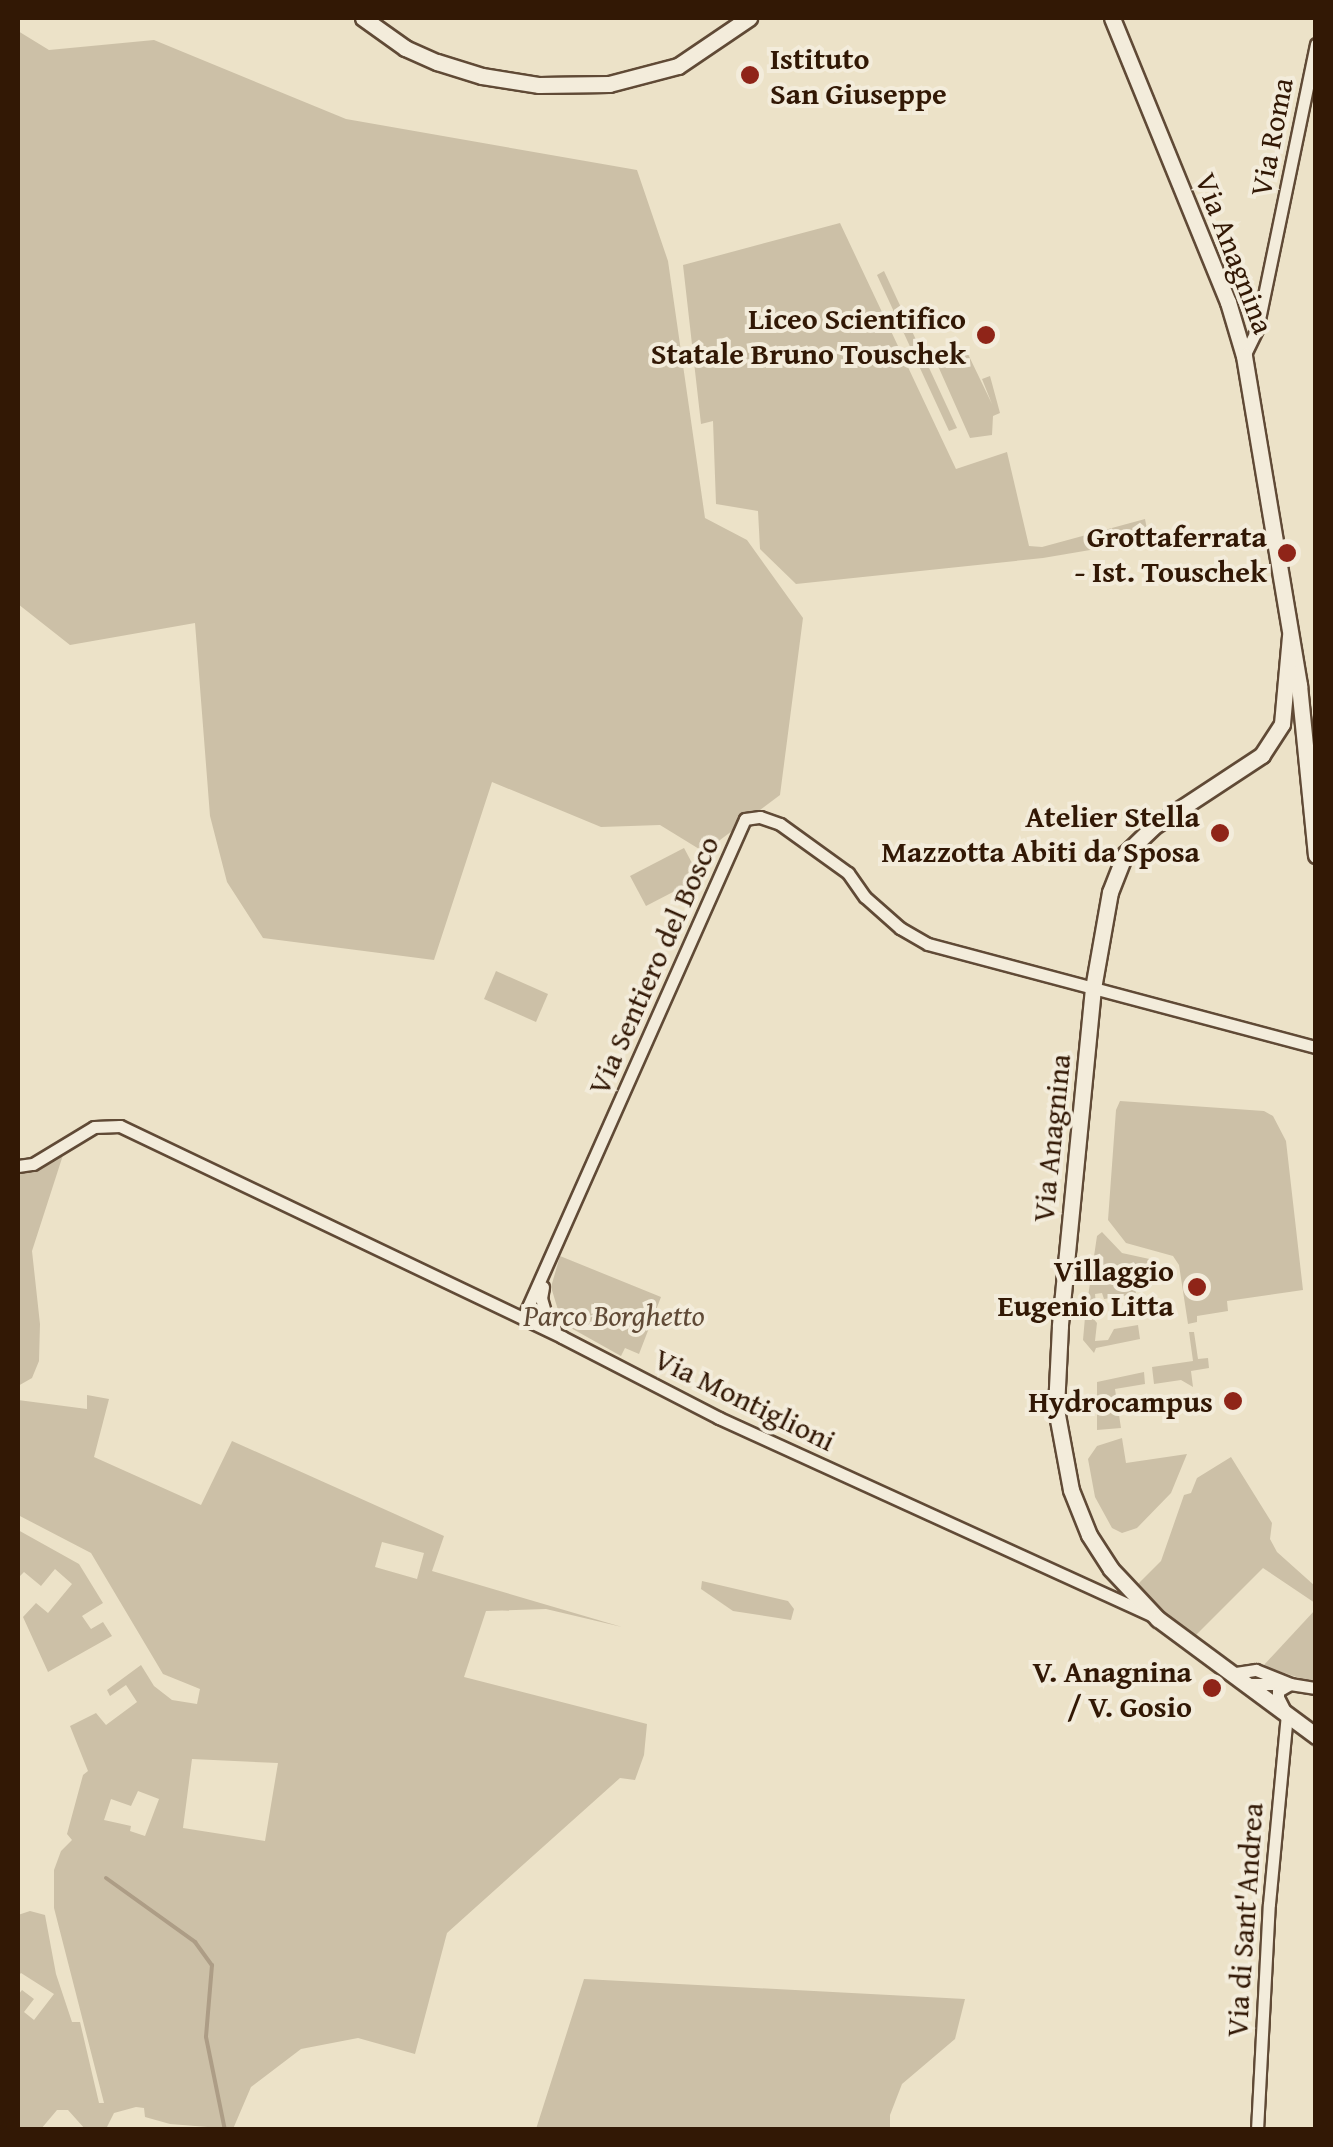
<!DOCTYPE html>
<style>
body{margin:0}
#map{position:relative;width:1333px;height:2147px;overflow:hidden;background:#ece2c8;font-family:"Gentium Book Plus",serif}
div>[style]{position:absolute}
.green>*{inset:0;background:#ccc0a7}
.stream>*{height:4px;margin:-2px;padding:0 2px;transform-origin:2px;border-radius:2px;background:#ad9d86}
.roads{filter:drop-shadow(2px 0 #604a36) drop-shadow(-2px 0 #604a36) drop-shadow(0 2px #604a36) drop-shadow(0 -2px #604a36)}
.street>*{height:11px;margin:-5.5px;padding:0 5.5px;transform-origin:5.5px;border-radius:5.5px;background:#f3ecdb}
.secondary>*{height:15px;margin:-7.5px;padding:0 7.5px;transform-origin:7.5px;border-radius:7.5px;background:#f3ecdb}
.dots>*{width:28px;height:28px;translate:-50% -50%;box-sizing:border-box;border:5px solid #f3ecdb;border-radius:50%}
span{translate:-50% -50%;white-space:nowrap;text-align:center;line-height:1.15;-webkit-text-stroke:8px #f3ecdb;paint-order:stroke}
.poi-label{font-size:30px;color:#321805;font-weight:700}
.left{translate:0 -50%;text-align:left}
.right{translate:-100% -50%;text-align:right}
.street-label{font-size:30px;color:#321805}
.park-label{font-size:30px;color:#604a36;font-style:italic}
.frame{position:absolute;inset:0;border:20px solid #321805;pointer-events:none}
</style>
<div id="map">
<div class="green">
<i style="clip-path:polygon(18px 31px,49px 50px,154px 40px,346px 119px,637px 170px,668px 261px,705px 518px,747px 540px,803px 618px,780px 795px,704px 852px,660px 825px,601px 827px,492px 782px,434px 960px,263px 938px,227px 882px,210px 816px,195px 623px,70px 645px,18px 604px)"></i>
<i style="clip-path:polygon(840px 223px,956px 469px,1007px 452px,1029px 546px,1042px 547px,1145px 519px,1149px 540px,1043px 558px,796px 584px,760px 549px,758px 511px,716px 504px,713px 421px,701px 424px,683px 265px)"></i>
<i style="clip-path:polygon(884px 271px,957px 428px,949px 431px,877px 275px)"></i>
<i style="clip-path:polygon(967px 352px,992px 404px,982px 379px,990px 376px,1000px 413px,993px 416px,992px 435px,970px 438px,938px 366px)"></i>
<i style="clip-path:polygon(684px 848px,700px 878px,646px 906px,630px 876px)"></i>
<i style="clip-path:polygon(496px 971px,548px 994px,536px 1022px,484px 999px)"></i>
<i style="clip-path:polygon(1120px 1101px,1264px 1111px,1273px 1116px,1286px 1141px,1303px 1290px,1227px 1301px,1228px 1311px,1197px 1316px,1197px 1322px,1188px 1324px,1179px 1265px,1173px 1256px,1126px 1243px,1108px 1220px,1116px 1110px)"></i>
<i style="clip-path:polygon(63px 1155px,32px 1251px,40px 1324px,39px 1361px,32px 1378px,18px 1386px,18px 1172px)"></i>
<i style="clip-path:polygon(1102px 1232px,1122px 1253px,1154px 1260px,1161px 1268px,1133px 1272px,1136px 1294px,1104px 1299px,1102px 1293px,1095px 1294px,1096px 1304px,1088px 1312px,1097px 1323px,1095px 1341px,1108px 1340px,1114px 1329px,1138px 1325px,1140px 1339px,1096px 1348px,1094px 1353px,1083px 1340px,1085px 1317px,1097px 1236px)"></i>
<i style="clip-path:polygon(560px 1256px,661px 1297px,639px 1354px,625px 1348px,621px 1356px,562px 1323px,551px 1287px)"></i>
<i style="clip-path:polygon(1189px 1332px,1194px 1332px,1198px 1359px,1208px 1358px,1209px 1368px,1191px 1371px,1193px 1387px,1181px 1380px,1154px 1384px,1152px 1367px,1193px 1361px)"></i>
<i style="clip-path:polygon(1144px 1372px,1145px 1384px,1115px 1389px,1121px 1428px,1097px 1430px,1097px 1382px)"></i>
<i style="clip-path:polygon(evenodd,87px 1395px,109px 1399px,94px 1457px,201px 1505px,232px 1441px,444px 1536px,432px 1571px,622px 1627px,546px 1609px,486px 1611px,464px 1677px,647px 1724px,644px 1755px,635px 1780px,620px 1778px,447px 1933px,415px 2054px,358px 2038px,301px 2049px,251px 2087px,233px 2129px,170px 2124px,145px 2117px,144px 2108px,136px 2107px,114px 2113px,106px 2129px,85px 2129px,68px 2110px,57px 2110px,41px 2129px,18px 2129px,18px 1995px,22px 1990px,34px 1999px,24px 2012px,34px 2020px,54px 1994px,21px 1973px,18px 1976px,18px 1915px,30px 1911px,45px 1915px,56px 1974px,72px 2022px,80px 2022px,99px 2103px,104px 2103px,54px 1908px,54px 1870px,61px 1851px,72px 1840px,67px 1834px,83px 1775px,88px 1771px,70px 1726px,96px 1713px,106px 1725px,137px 1702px,126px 1685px,110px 1696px,107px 1690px,141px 1665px,154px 1686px,172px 1700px,197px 1704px,200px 1689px,163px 1674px,91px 1553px,18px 1515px,18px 1400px,87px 1409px,87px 1395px,382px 1542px,424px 1553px,417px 1579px,375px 1567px,382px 1542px,87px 1395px,192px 1759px,278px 1763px,265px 1841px,183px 1828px,192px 1759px,87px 1395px,138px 1791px,159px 1799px,145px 1836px,130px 1831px,131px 1826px,104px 1820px,111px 1799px,131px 1806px,138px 1791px)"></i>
<i style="clip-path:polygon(1122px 1438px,1126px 1463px,1187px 1454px,1171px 1493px,1137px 1528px,1122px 1533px,1112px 1528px,1095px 1497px,1088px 1459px,1097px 1446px)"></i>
<i style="clip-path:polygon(1231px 1457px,1272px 1523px,1270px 1539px,1277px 1552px,1315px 1586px,1315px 1603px,1263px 1568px,1195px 1636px,1133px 1589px,1161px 1561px,1184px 1495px,1191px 1493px,1197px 1478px)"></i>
<i style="clip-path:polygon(18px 1530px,79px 1564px,103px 1603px,82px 1616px,91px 1629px,103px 1622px,112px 1636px,48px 1672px,23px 1617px,36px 1603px,48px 1613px,72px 1584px,55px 1569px,41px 1586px,24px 1572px,18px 1578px)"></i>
<i style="clip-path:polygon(702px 1581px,788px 1601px,794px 1609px,791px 1620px,733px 1611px,701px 1589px)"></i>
<i style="clip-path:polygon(1315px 1610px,1315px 1683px,1263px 1666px)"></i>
<i style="clip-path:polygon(584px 1979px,965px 1999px,955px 2039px,902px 2084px,890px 2115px,890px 2129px,536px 2129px)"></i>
</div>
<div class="stream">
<i style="left:106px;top:1878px;width:110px;rotate:35.7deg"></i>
<i style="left:195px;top:1942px;width:29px;rotate:54deg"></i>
<i style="left:212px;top:1965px;width:72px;rotate:94.8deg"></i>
<i style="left:206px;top:2037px;width:95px;rotate:78.5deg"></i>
</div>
<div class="roads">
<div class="street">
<i style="left:1244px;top:356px;width:30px;rotate:-64deg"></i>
<i style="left:1257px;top:329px;width:291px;rotate:-78.3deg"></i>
<i style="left:18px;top:1166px;width:15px;rotate:-8deg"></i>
<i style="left:33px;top:1164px;width:71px;rotate:-31.2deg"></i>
<i style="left:94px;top:1127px;width:26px;rotate:-2deg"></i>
<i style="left:120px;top:1126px;width:490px;rotate:25.5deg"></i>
<i style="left:562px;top:1337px;width:177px;rotate:27.3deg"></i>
<i style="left:719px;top:1418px;width:479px;rotate:24.5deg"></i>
<i style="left:543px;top:1287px;width:11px;rotate:100deg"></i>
<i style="left:541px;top:1298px;width:26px;rotate:74deg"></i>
<i style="left:548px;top:1323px;width:9px;rotate:41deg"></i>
<i style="left:523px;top:1318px;width:546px;rotate:-66.02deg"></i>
<i style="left:745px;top:819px;width:15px;rotate:-8deg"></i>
<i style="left:760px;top:817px;width:21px;rotate:19deg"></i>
<i style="left:780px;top:824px;width:84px;rotate:35.8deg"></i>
<i style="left:848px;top:873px;width:29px;rotate:55deg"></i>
<i style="left:865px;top:897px;width:47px;rotate:41.5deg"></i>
<i style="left:900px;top:928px;width:32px;rotate:30deg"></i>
<i style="left:928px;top:944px;width:401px;rotate:14.9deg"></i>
<i style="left:1236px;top:1673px;width:20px;rotate:-9deg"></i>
<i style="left:1256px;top:1670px;width:37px;rotate:22deg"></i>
<i style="left:1290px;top:1684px;width:26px;rotate:9deg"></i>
<i style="left:1250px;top:1684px;width:36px"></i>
<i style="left:1257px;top:2130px;width:226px;rotate:-87deg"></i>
<i style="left:1269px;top:1904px;width:190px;rotate:-84.6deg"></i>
<i style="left:1287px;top:1715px;width:20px;rotate:-117deg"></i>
<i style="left:1278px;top:1697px;width:6px;rotate:-90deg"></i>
<i style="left:1278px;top:1691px;width:14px;rotate:-30deg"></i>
</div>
<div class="secondary">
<i style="left:363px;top:18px;width:52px;rotate:35.5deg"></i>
<i style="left:405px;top:48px;width:35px;rotate:24deg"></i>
<i style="left:437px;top:62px;width:47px;rotate:17.3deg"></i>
<i style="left:482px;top:76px;width:58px;rotate:9deg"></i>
<i style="left:539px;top:85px;width:70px;rotate:-0.8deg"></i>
<i style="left:609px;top:84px;width:71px;rotate:-14.6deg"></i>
<i style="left:678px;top:66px;width:86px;rotate:-34.1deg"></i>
<i style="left:1112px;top:18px;width:307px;rotate:67.8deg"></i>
<i style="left:1228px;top:302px;width:56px;rotate:73.5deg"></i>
<i style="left:1244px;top:356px;width:334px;rotate:80.5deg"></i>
<i style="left:1299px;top:685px;width:171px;rotate:84.3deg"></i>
<i style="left:1290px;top:636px;width:88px;rotate:95.2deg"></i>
<i style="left:1282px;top:724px;width:37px;rotate:123deg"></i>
<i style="left:1262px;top:755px;width:131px;rotate:146.6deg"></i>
<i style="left:1153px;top:827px;width:39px;rotate:136deg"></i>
<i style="left:1125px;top:854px;width:41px;rotate:111.5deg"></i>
<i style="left:1110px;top:892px;width:97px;rotate:100deg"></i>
<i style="left:1093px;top:988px;width:340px;rotate:95.6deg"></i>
<i style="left:1060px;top:1326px;width:83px;rotate:92.8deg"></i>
<i style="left:1056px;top:1409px;width:82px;rotate:79.5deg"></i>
<i style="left:1071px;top:1490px;width:48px;rotate:68.2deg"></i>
<i style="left:1089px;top:1535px;width:40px;rotate:57.1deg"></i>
<i style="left:1111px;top:1569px;width:69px;rotate:46.8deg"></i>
<i style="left:1158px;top:1619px;width:197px;rotate:36.5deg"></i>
</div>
</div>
<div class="dots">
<i style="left:750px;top:75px;background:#8f2418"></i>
<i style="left:986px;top:335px;background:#8f2418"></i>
<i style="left:1287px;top:553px;background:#8f2418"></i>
<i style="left:1220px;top:833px;background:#8f2418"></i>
<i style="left:1197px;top:1287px;background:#8f2418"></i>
<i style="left:1233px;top:1401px;background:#8f2418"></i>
<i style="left:1212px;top:1688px;background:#8f2418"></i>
</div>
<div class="poi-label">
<span class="left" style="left:770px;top:75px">Istituto<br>San Giuseppe</span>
<span class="right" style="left:966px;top:335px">Liceo Scientifico<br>Statale Bruno Touschek</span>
<span class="right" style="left:1267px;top:553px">Grottaferrata<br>- Ist. Touschek</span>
<span class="right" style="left:1200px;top:833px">Atelier Stella<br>Mazzotta Abiti da Sposa</span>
<span class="right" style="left:1174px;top:1287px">Villaggio<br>Eugenio Litta</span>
<span class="right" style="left:1213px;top:1401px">Hydrocampus</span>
<span class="right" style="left:1192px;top:1688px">V. Anagnina<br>/ V. Gosio</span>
</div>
<div class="street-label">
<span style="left:1271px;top:137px;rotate:-79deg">Via Roma</span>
<span style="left:1235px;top:253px;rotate:69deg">Via Anagnina</span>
<span style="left:653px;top:965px;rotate:-66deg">Via Sentiero del Bosco</span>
<span style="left:1051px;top:1138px;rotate:-84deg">Via Anagnina</span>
<span style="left:745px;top:1399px;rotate:26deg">Via Montiglioni</span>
<span style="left:1244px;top:1920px;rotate:-86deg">Via di Sant'Andrea</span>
</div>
<div class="park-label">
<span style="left:614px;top:1315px">Parco Borghetto</span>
</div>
<div class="frame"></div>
</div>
